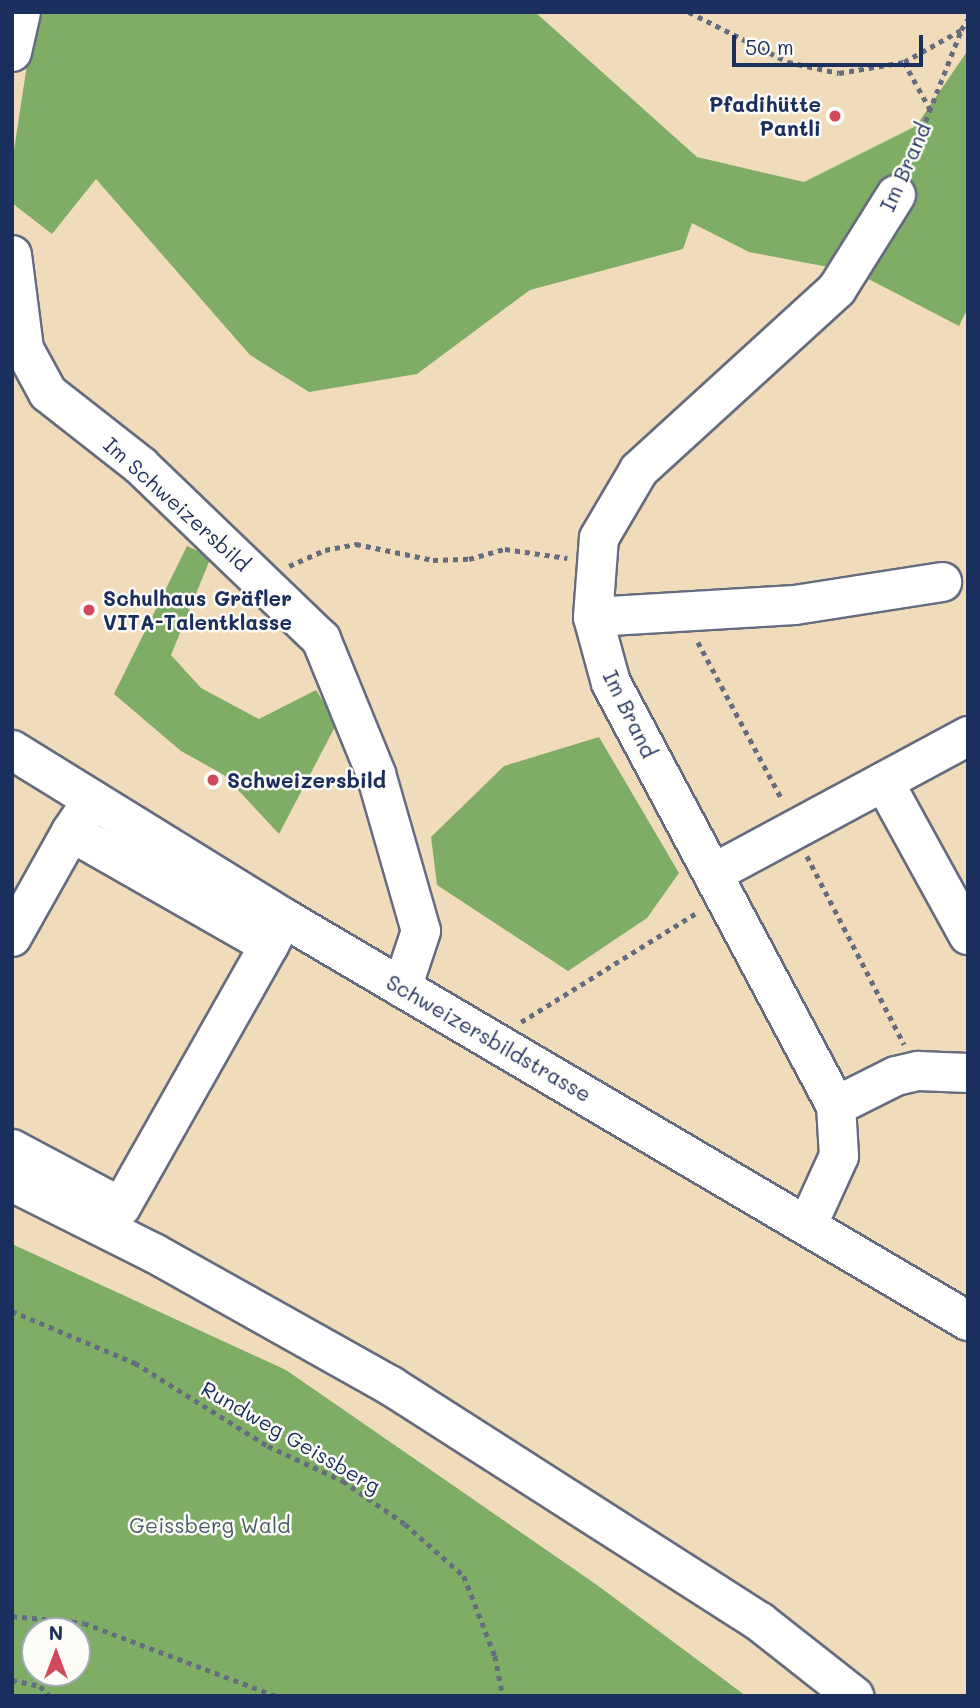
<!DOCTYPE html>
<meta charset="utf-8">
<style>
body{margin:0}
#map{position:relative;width:980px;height:1708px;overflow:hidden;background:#f0dcbb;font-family:Mali,sans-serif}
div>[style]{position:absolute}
.forest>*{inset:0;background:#80ad66}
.path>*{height:4.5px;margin-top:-2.25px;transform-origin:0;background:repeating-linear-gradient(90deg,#666c7f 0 5px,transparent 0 10px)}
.roads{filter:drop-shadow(2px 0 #666c7f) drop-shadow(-2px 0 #666c7f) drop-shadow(0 2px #666c7f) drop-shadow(0 -2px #666c7f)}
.minor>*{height:38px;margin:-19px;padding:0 19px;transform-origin:19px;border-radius:19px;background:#fff}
.major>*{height:38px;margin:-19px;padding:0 19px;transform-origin:19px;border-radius:19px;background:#fff}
.highway>*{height:38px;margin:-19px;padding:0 19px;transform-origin:19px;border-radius:19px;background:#fff}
.dots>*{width:19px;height:19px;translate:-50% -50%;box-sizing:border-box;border:4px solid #fdfcf7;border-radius:50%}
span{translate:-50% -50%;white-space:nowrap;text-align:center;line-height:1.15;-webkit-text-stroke:5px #fdfcf7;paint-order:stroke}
.poi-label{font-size:21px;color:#1b2f5e;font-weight:700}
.right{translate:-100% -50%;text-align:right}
.left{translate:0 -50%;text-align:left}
.street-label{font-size:21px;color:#1b2f5e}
.park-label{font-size:21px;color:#435d65}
.frame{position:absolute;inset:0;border:14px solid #1b2f5e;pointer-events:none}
.north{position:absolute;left:21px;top:1617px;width:70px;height:70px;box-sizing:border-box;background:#fdfcf7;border:2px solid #a3aaba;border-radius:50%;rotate:0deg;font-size:19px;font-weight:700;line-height:28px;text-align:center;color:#1b2f5e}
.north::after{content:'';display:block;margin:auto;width:24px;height:32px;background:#d1495b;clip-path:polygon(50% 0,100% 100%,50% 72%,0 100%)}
.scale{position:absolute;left:732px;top:35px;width:191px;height:32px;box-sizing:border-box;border:4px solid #1b2f5e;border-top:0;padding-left:9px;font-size:21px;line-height:24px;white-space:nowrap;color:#1b2f5e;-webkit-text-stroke:5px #fdfcf7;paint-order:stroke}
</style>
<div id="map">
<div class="forest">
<i style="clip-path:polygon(35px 12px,535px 12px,697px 157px,804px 182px,916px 126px,968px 50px,968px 308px,959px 326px,855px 272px,749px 252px,692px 223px,683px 249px,530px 290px,417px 374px,309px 392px,250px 355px,96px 179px,52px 234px,12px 203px,12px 163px)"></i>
<i style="clip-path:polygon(187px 546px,211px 557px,171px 655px,201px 688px,259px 719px,316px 690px,337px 723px,279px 834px,224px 775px,181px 751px,114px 694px)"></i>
<i style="clip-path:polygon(599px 737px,679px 873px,647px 918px,568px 971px,437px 885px,431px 837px,504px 766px)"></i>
<i style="clip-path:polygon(evenodd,12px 1244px,286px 1370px,597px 1585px,746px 1696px,12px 1696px,12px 1244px,35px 1631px,77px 1631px,77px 1673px,35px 1673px,35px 1631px)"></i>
</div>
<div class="path">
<i style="left:689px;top:12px;width:111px;rotate:26.8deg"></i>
<i style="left:788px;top:62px;width:52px;rotate:12.2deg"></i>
<i style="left:839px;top:73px;width:66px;rotate:-9.6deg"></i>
<i style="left:904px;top:62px;width:65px;rotate:-29.3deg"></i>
<i style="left:961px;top:30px;width:13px;rotate:-58deg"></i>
<i style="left:904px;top:62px;width:54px;rotate:61deg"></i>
<i style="left:907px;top:168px;width:148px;rotate:-68.6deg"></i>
<i style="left:289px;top:566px;width:39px;rotate:-24deg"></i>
<i style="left:325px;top:550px;width:32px;rotate:-11deg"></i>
<i style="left:356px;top:544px;width:79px;rotate:11.7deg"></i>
<i style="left:433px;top:560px;width:36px;rotate:-2deg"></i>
<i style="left:469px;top:559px;width:37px;rotate:-16deg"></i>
<i style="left:505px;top:549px;width:63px;rotate:8.3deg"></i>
<i style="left:698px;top:642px;width:180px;rotate:61.9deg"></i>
<i style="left:807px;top:856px;width:212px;rotate:62.7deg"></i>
<i style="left:521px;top:1022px;width:208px;rotate:-31.9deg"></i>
<i style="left:12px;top:1311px;width:134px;rotate:22.9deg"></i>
<i style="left:135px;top:1363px;width:157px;rotate:32deg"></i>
<i style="left:268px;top:1446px;width:83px;rotate:25deg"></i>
<i style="left:343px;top:1481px;width:75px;rotate:34.7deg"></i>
<i style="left:405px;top:1524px;width:79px;rotate:41.4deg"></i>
<i style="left:464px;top:1576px;width:86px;rotate:68.8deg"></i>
<i style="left:495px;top:1656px;width:41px;rotate:78.7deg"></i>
<i style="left:12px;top:1616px;width:72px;rotate:5.6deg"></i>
<i style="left:84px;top:1623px;width:205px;rotate:20.8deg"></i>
<i style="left:12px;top:1680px;width:29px;rotate:12deg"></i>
<i style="left:40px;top:1686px;width:14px;rotate:45deg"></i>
</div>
<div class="roads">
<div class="minor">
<i style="left:12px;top:52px;width:41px;rotate:-77.3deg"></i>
<i style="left:12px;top:255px;width:95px;rotate:82.7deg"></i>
<i style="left:24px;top:349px;width:50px;rotate:61.4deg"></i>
<i style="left:48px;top:393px;width:118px;rotate:38.1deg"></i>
<i style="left:141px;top:466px;width:250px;rotate:43.9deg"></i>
<i style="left:321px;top:639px;width:146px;rotate:67.8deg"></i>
<i style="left:376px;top:774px;width:163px;rotate:74deg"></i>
<i style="left:421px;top:931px;width:60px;rotate:108.4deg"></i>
<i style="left:593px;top:617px;width:202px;rotate:-3.4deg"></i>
<i style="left:795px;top:605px;width:149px;rotate:-8.9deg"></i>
<i style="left:884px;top:782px;width:175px;rotate:61.2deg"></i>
<i style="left:91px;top:802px;width:36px;rotate:124deg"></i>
<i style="left:71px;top:832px;width:228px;rotate:29.7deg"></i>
<i style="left:269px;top:945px;width:25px;rotate:-61deg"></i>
<i style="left:714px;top:873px;width:289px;rotate:-28.3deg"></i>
<i style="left:12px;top:937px;width:120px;rotate:-60.7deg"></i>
<i style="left:836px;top:1106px;width:67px;rotate:-26.6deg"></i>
<i style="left:896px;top:1076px;width:23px;rotate:-13deg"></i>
<i style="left:918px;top:1071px;width:50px;rotate:2.3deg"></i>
<i style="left:12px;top:1149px;width:123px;rotate:28deg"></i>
<i style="left:121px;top:1207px;width:301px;rotate:-60.5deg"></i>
<i style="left:808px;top:1224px;width:75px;rotate:-65.5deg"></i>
<i style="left:839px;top:1156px;width:50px;rotate:-93.4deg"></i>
<i style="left:836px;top:1106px;width:479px;rotate:-118deg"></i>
<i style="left:611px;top:683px;width:68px;rotate:-105.3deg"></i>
<i style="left:593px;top:617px;width:79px;rotate:-85.7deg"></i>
<i style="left:599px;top:538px;width:79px;rotate:-59.5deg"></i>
<i style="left:639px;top:470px;width:268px;rotate:-42.4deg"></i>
<i style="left:837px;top:289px;width:111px;rotate:-57.9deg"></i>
</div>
<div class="major">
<i style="left:12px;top:750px;width:320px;rotate:31.7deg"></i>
<i style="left:284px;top:918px;width:794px;rotate:30.51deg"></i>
</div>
<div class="highway">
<i style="left:12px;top:1182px;width:159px;rotate:26.6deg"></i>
<i style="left:154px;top:1253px;width:272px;rotate:29.3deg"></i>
<i style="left:391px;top:1386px;width:438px;rotate:32.6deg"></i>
<i style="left:760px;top:1622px;width:120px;rotate:38.2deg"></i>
</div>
</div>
<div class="dots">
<i style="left:835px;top:116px;background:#d1495b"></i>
<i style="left:89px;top:610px;background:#d1495b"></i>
<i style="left:213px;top:780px;background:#d1495b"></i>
</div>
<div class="poi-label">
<span class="right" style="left:821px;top:116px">Pfadihütte<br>Pantli</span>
<span class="left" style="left:103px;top:610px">Schulhaus Gräfler<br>VITA-Talentklasse</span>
<span class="left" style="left:227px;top:780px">Schweizersbild</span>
</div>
<div class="street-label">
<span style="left:905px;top:167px;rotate:-66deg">Im Brand</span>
<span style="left:177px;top:504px;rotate:42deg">Im Schweizersbild</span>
<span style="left:630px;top:714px;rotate:64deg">Im Brand</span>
<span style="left:489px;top:1038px;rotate:30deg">Schweizersbildstrasse</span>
<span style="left:291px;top:1437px;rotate:30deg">Rundweg Geissberg</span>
</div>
<div class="park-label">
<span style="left:210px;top:1525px">Geissberg Wald</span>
</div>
<div class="frame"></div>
<div class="north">N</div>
<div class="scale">50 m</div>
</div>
